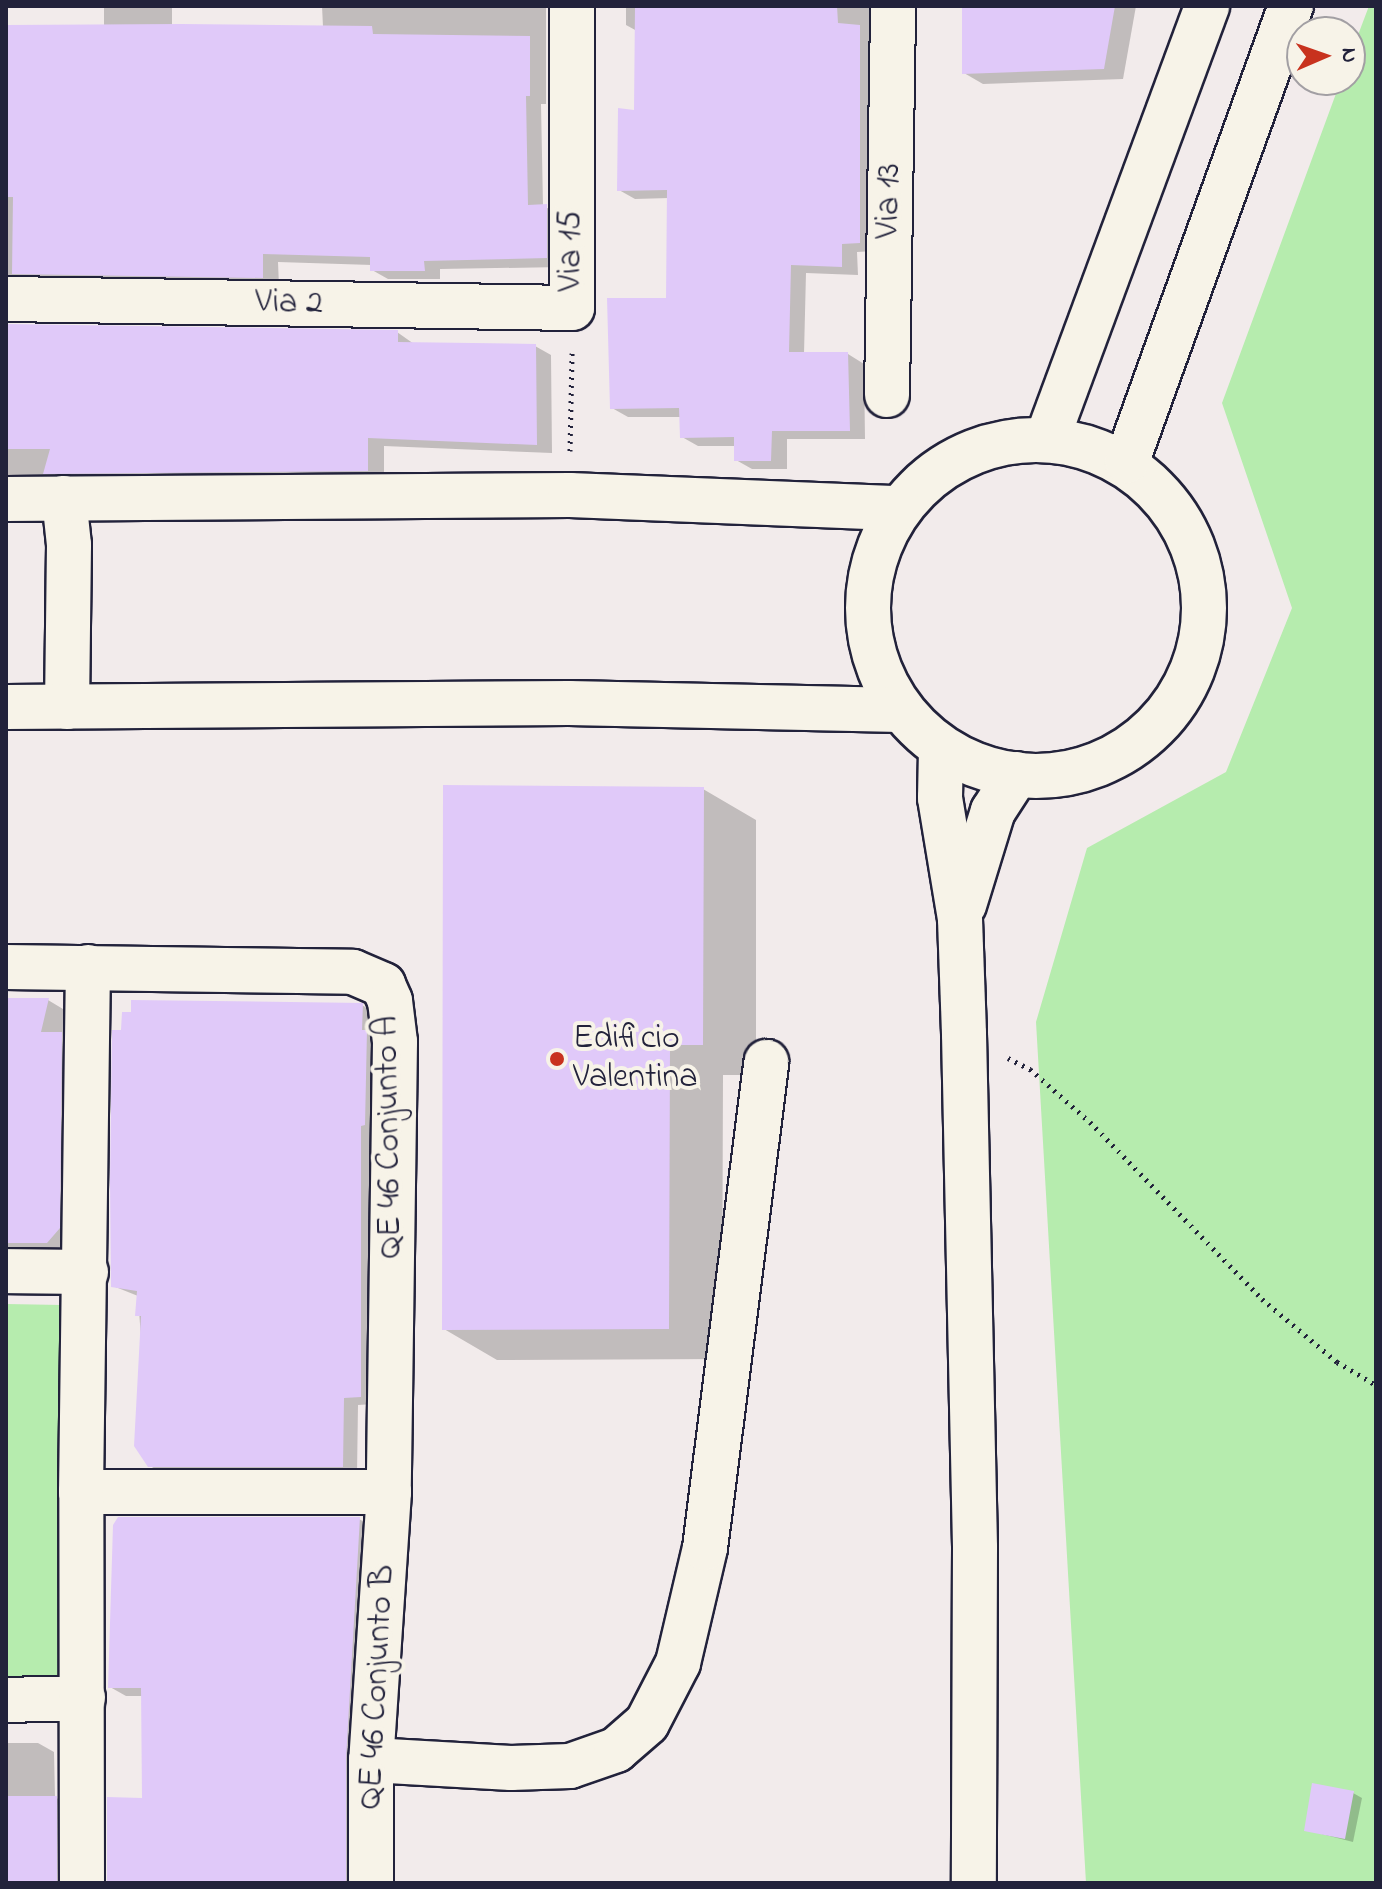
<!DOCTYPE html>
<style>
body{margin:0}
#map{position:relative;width:1382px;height:1889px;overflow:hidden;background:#f2ebeb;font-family:"Indie Flower",sans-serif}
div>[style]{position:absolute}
.green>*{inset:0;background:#b6ecae}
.shadow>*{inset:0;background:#0003}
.building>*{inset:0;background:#e0c9f9}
.path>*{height:5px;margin-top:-2.5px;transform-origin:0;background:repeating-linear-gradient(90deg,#22223b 0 2px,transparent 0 8px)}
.roads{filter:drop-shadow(2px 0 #22223b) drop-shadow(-2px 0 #22223b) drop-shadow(0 2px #22223b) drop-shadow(0 -2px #22223b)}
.minor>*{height:44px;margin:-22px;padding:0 22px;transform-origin:22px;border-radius:22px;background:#f7f3e8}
.minor>.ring{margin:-22px;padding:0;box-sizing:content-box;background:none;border:44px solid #f7f3e8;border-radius:50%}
.dots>*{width:22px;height:22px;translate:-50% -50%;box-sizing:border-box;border:4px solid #f7f3e8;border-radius:50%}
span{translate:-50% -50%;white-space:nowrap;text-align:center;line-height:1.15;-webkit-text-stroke:8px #f7f3e8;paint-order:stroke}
.street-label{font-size:34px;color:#22223b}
.poi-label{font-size:34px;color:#22223b}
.left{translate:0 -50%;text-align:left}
.frame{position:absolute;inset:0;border:8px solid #22223b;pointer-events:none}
.north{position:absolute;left:1286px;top:16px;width:80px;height:80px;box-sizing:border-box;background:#f7f3e8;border:2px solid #a29fa3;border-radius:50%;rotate:88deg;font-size:22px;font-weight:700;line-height:32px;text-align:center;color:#22223b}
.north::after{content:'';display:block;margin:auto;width:28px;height:36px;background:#c8321e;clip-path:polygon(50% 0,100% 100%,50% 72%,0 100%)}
</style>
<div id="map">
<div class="green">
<i style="clip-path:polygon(1369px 6px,1376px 6px,1376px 1883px,1086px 1883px,1036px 1022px,1087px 848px,1226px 772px,1292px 608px,1222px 403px,1341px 80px,1350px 80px,1350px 56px)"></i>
<i style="clip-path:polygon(6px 1304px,62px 1305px,60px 1678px,6px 1677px)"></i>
</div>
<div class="shadow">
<i style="clip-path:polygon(104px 6px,172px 6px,172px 26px,323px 27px,322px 6px,546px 6px,546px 104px,541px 104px,543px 206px,562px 215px,562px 267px,440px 269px,440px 279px,388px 279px,372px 270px,372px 265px,278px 262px,279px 286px,6px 289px,6px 26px,104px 27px)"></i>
<i style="clip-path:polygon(626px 6px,873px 6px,875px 251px,857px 252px,858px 275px,806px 273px,804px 354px,848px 354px,864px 364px,865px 439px,787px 439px,787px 469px,752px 469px,736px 460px,736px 446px,698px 446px,682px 437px,681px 417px,628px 417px,612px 408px,668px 300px,669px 198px,635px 199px,619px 190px,636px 112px,637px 31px,626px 25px)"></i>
<i style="clip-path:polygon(965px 6px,1136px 6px,1123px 79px,983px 84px,964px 73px)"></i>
<i style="clip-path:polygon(6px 326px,397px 332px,414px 344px,535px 346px,551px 355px,552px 453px,384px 446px,384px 479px,6px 480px)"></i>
<i style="clip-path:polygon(703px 789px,756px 820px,756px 1075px,723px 1075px,722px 1359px,497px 1360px,444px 1329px)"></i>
<i style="clip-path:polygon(6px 1000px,48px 1000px,68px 1012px,63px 1035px,82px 1045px,68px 1254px,6px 1253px)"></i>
<i style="clip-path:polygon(362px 1005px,376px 1014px,374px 1404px,358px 1405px,357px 1474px,164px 1474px,150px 1466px,138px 1296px,113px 1286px)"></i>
<i style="clip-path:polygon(359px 1519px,375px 1528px,362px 1883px,109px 1883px,144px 1800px,143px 1696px,126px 1696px,110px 1687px)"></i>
<i style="clip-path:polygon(6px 1743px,38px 1743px,54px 1752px,55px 1797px,73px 1808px,75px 1883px,6px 1883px)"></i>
<i style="clip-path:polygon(1353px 1793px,1362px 1798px,1353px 1842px,1306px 1830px)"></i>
</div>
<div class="building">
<i style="clip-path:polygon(635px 6px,837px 6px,838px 23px,860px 25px,860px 243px,842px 244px,842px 267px,791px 265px,789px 352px,848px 352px,850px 431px,772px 431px,771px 461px,734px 461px,734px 437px,680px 438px,679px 408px,610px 409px,607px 298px,666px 298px,667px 190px,617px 191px,618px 108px,634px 110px)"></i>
<i style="clip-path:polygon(962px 6px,1115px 6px,1104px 69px,962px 74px)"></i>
<i style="clip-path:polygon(181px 24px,372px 26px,373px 34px,530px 36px,530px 96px,526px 96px,528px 205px,547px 204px,547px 258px,424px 261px,425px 271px,370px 271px,370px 257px,263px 254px,263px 278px,12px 274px,13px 197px,6px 197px,6px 25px)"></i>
<i style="clip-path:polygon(6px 324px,398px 330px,398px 342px,536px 344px,537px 445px,368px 438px,368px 471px,43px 474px,50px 449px,6px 449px)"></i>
<i style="clip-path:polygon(443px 785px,704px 787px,703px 1045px,670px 1045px,669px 1329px,442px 1330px)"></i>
<i style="clip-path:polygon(6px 998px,49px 998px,41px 1032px,62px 1032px,60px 1228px,47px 1243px,6px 1243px)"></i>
<i style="clip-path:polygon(131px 1000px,363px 1003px,362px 1030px,367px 1030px,365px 1125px,361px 1126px,361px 1397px,344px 1398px,343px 1467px,148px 1467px,134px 1446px,141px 1316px,135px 1316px,137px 1291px,111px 1287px,110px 1181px,112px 1030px,121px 1030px,122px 1012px,131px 1012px)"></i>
<i style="clip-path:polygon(118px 1517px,360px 1517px,346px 1759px,346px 1883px,107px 1883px,107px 1797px,142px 1798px,141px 1688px,108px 1688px,113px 1525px)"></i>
<i style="clip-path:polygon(1312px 1783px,1354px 1791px,1345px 1839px,1304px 1831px)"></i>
<i style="clip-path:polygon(6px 1796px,57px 1796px,57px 1883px,6px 1883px)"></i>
</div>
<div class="path">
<i style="left:570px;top:451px;width:98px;rotate:-88.8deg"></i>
<i style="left:1008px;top:1058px;width:25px;rotate:27deg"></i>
<i style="left:1030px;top:1069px;width:80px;rotate:41.5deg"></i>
<i style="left:1090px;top:1122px;width:247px;rotate:45.8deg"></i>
<i style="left:1262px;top:1299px;width:98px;rotate:40deg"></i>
<i style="left:1337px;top:1362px;width:45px;rotate:30.5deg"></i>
</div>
<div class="roads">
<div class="minor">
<i style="left:6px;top:299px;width:566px;rotate:0.91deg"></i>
<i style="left:572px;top:308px;width:302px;rotate:-90deg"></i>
<i style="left:887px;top:395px;width:389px;rotate:-89.1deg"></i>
<i style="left:1047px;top:439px;width:462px;rotate:-69.7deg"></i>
<i class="ring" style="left:868px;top:440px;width:292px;height:292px"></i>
<i style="left:1127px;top:461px;width:484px;rotate:-70.2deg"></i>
<i style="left:64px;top:498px;width:47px;rotate:83.9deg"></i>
<i style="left:69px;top:545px;width:162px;rotate:90.7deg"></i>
<i style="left:6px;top:499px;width:564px;rotate:-0.41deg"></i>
<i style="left:570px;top:495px;width:329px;rotate:2.3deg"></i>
<i style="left:6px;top:707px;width:563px;rotate:-0.41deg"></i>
<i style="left:569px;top:703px;width:332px;rotate:1.2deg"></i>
<i style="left:941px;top:750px;width:48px;rotate:91.2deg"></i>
<i style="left:940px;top:798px;width:123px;rotate:80.6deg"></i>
<i style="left:960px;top:919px;width:115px;rotate:88deg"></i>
<i style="left:964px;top:1034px;width:514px;rotate:88.77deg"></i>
<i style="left:975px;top:1548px;width:335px;rotate:90.2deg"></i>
<i style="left:964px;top:905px;width:98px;rotate:-72.9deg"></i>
<i style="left:993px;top:811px;width:44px;rotate:-57deg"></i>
<i style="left:6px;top:967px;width:347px;rotate:0.8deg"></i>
<i style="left:353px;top:972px;width:33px;rotate:23deg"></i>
<i style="left:383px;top:985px;width:17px;rotate:66deg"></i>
<i style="left:390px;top:1001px;width:41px;rotate:83deg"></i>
<i style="left:395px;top:1042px;width:450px;rotate:90.8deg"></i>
<i style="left:389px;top:1492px;width:269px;rotate:93.8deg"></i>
<i style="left:371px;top:1760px;width:123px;rotate:90deg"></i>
<i style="left:6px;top:1271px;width:80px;rotate:0.7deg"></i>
<i style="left:81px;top:1492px;width:308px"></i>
<i style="left:6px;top:1700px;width:77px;rotate:-1.5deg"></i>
<i style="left:371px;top:1760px;width:140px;rotate:3.3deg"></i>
<i style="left:511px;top:1768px;width:59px;rotate:-1.9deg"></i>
<i style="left:570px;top:1766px;width:49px;rotate:-19.2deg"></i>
<i style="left:616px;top:1750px;width:41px;rotate:-41.1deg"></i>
<i style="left:647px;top:1723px;width:68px;rotate:-62.7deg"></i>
<i style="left:678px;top:1663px;width:118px;rotate:-76.8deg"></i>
<i style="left:705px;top:1548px;width:490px;rotate:-82.8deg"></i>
<i style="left:82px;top:1883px;width:391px;rotate:-90.1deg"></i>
<i style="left:81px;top:1492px;width:525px;rotate:-89.24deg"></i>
</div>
</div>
<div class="dots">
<i style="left:557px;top:1059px;background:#c8321e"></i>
</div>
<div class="street-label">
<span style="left:890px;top:201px;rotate:-89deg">Via 13</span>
<span style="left:572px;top:251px;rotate:-90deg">Via 15</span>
<span style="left:289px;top:304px;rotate:1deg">Via 2</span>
<span style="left:390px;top:1137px;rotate:-91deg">QE 46 Conjunto A</span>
<span style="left:378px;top:1687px;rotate:-87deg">QE 46 Conjunto B</span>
</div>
<div class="poi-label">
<span class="left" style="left:573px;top:1059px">Edificio<br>Valentina</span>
</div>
<div class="frame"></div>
<div class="north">N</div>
</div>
